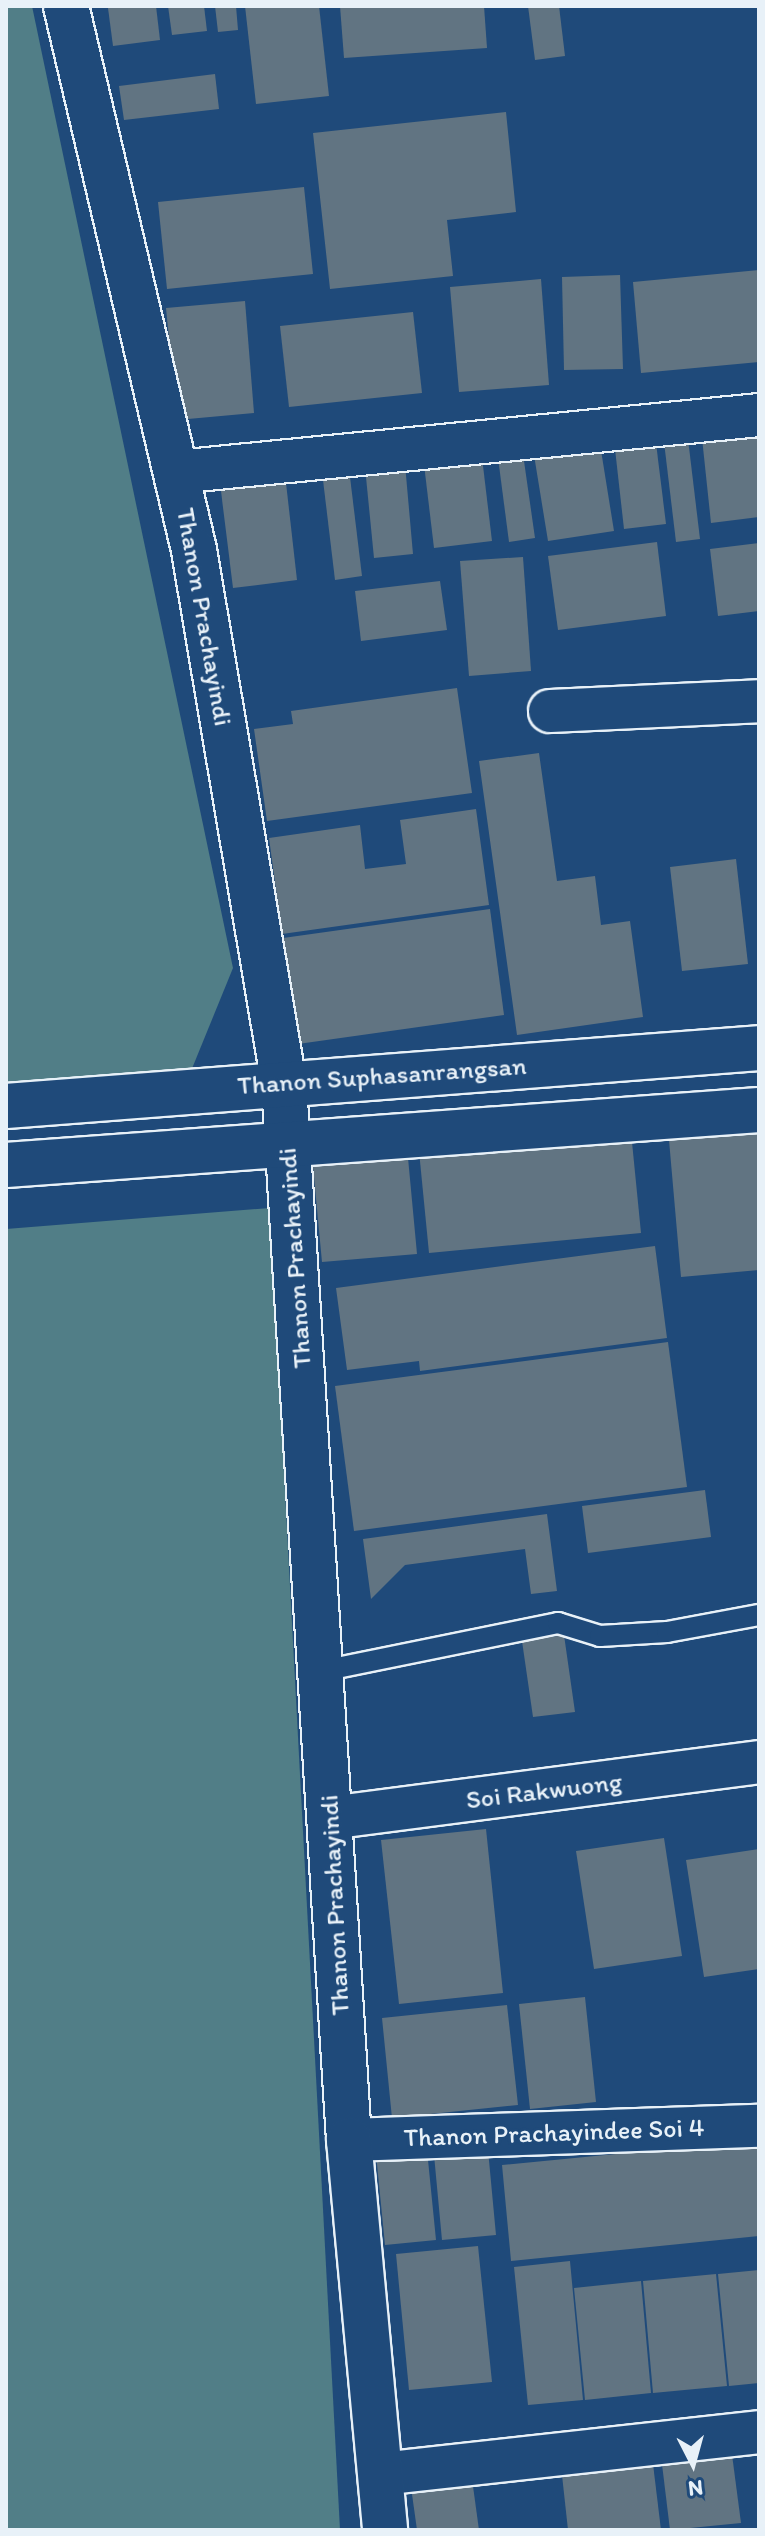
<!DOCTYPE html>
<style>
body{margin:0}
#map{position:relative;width:765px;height:2536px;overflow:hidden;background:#1f4a7a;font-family:Itim,sans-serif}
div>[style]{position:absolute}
.green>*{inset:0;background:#517e87}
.building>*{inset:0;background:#617482}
.roads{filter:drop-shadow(2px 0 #e8f1f8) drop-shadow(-2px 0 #e8f1f8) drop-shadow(0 2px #e8f1f8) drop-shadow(0 -2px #e8f1f8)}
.lane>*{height:20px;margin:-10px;padding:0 10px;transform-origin:10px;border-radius:10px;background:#1f4a7a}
.street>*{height:42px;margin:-21px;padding:0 21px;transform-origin:21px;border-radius:21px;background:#1f4a7a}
.secondary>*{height:44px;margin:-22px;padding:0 22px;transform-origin:22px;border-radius:22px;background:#1f4a7a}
span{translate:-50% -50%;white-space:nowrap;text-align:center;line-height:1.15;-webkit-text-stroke:6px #1f4a7a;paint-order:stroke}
.street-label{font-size:26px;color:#e8f1f8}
.frame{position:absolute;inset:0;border:8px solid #e8f1f8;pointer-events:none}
.north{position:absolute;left:653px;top:2424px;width:80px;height:80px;-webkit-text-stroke:6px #1f4a7a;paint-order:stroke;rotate:174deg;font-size:22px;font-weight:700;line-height:32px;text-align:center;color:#e8f1f8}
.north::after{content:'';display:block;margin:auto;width:28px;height:36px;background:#e8f1f8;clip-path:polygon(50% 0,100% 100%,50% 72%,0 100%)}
</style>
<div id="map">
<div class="green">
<i style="clip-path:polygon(6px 6px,32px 6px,233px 968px,191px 1071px,6px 1083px)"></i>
<i style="clip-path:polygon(270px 1208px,340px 2530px,6px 2530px,6px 1229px)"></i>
</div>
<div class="building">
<i style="clip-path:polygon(156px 6px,160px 40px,113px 46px,108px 8px)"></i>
<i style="clip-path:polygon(168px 6px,204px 6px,207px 31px,172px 35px)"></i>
<i style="clip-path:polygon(215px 6px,236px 6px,238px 30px,218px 32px)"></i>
<i style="clip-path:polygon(245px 6px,319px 6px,329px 96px,256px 104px)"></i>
<i style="clip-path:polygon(340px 6px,484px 6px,487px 48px,344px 58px)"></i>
<i style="clip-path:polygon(528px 6px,559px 6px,565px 56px,535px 60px)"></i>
<i style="clip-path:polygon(215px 74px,219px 109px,124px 120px,119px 86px)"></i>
<i style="clip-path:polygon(506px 112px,516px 212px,447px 220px,453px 276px,330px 289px,313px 133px)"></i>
<i style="clip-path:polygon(304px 187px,313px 274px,167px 289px,158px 202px)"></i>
<i style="clip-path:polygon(759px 270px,759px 362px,641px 373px,633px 282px)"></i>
<i style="clip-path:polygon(620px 275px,623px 369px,564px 370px,562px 277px)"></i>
<i style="clip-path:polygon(541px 279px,549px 385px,459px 392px,450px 287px)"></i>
<i style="clip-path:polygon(245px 301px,254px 413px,177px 420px,166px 308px)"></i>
<i style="clip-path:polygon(413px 312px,422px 393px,289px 407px,280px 326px)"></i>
<i style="clip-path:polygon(759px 432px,759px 517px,711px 523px,702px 438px)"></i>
<i style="clip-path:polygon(655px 435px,666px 524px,624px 529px,614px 440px)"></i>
<i style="clip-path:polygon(688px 439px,700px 539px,676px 542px,664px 442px)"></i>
<i style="clip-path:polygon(600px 444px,614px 531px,548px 541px,534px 455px)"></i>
<i style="clip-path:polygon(522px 447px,535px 538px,509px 542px,497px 450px)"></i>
<i style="clip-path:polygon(481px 449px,492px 541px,434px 548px,423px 456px)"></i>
<i style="clip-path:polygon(405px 464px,413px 554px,374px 558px,365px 467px)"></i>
<i style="clip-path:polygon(285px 474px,297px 580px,233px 588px,220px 483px)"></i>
<i style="clip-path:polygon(350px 477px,362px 576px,335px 580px,323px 480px)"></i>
<i style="clip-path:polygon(657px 542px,666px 616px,558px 630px,548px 556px)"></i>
<i style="clip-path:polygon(759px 543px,759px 611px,718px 616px,710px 549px)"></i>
<i style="clip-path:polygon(523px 557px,531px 671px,469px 676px,460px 561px)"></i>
<i style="clip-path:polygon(440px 581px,447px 630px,361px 641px,355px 591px)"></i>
<i style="clip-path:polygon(457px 688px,472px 793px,267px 821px,254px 729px,293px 724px,291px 711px)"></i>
<i style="clip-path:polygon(539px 753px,557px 881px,595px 876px,601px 925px,630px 921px,643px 1017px,517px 1035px,479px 761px)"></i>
<i style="clip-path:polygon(476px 809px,489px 905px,282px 934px,269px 838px,360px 825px,365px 869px,406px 864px,400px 820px)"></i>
<i style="clip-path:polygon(736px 859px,748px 964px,682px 971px,670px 867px)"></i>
<i style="clip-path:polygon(490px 909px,504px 1015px,298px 1044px,283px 938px)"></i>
<i style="clip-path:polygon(759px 1131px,759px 1270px,681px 1277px,669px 1140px)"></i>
<i style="clip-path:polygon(631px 1132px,641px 1233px,429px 1253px,419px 1151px)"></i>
<i style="clip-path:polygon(407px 1147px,417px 1254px,322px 1262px,312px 1156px)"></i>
<i style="clip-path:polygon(655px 1246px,667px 1338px,420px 1371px,419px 1361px,347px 1370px,336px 1288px)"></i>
<i style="clip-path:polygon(668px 1342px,687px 1487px,354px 1531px,335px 1386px)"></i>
<i style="clip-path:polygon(705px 1490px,711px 1537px,588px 1553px,582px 1506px)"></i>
<i style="clip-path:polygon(547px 1514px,557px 1591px,531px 1594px,525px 1549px,405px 1565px,371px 1599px,363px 1539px)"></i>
<i style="clip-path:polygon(564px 1635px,575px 1712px,533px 1717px,522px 1641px)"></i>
<i style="clip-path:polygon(486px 1829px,503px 1993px,399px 2004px,381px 1840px)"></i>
<i style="clip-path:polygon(664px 1838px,682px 1956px,594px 1969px,576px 1851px)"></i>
<i style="clip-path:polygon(759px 1849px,759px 1969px,704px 1977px,686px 1860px)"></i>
<i style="clip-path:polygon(585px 1997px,596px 2102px,530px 2109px,519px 2004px)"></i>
<i style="clip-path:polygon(507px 2005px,518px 2105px,392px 2118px,382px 2018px)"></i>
<i style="clip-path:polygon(759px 2140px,759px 2236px,511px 2261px,502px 2165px)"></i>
<i style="clip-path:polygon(427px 2150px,436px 2240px,385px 2245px,376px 2154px)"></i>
<i style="clip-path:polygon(488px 2150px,496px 2235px,442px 2240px,434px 2155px)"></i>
<i style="clip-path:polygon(478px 2246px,492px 2382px,409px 2390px,396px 2254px)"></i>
<i style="clip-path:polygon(570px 2261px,583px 2400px,528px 2405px,514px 2267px)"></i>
<i style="clip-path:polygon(759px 2270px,759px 2383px,729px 2386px,718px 2274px)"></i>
<i style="clip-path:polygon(716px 2274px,727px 2386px,653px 2393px,643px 2281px)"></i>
<i style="clip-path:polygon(641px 2281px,651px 2393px,585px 2400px,574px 2288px)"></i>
<i style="clip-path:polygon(731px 2447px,741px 2523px,670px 2530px,661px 2456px)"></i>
<i style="clip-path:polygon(653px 2464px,661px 2530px,568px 2530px,562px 2475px)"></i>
<i style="clip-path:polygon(472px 2479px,479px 2530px,417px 2530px,411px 2487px)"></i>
</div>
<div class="roads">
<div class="lane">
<i style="left:322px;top:1671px;width:241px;rotate:-11.5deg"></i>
<i style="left:558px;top:1623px;width:44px;rotate:17.2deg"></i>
<i style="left:600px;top:1636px;width:67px;rotate:-3.4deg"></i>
<i style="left:667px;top:1632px;width:94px;rotate:-10.5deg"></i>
</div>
<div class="street">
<i style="left:176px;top:472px;width:586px;rotate:-5.58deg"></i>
<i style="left:550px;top:711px;width:209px;rotate:-2.7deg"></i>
<i style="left:329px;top:1818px;width:434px;rotate:-7.4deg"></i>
<i style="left:349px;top:2140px;width:410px;rotate:-2deg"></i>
<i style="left:380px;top:2474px;width:381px;rotate:-6.3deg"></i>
</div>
<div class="secondary">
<i style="left:66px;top:6px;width:559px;rotate:76.76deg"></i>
<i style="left:194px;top:550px;width:542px;rotate:80.43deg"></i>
<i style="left:284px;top:1084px;width:1058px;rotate:86.48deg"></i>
<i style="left:349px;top:2140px;width:392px;rotate:84.7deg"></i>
<i style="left:6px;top:1106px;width:755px;rotate:-4.4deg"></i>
<i style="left:6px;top:1165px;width:755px;rotate:-4.18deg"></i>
</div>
</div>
<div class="street-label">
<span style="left:204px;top:617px;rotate:80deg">Thanon Prachayindi</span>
<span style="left:382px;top:1076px;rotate:-4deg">Thanon Suphasanrangsan</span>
<span style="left:295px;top:1258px;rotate:-94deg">Thanon Prachayindi</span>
<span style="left:544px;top:1791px;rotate:-7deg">Soi Rakwuong</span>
<span style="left:335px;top:1905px;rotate:-93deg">Thanon Prachayindi</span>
<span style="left:554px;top:2133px;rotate:-2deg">Thanon Prachayindee Soi 4</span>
</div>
<div class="frame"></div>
<div class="north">N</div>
</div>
